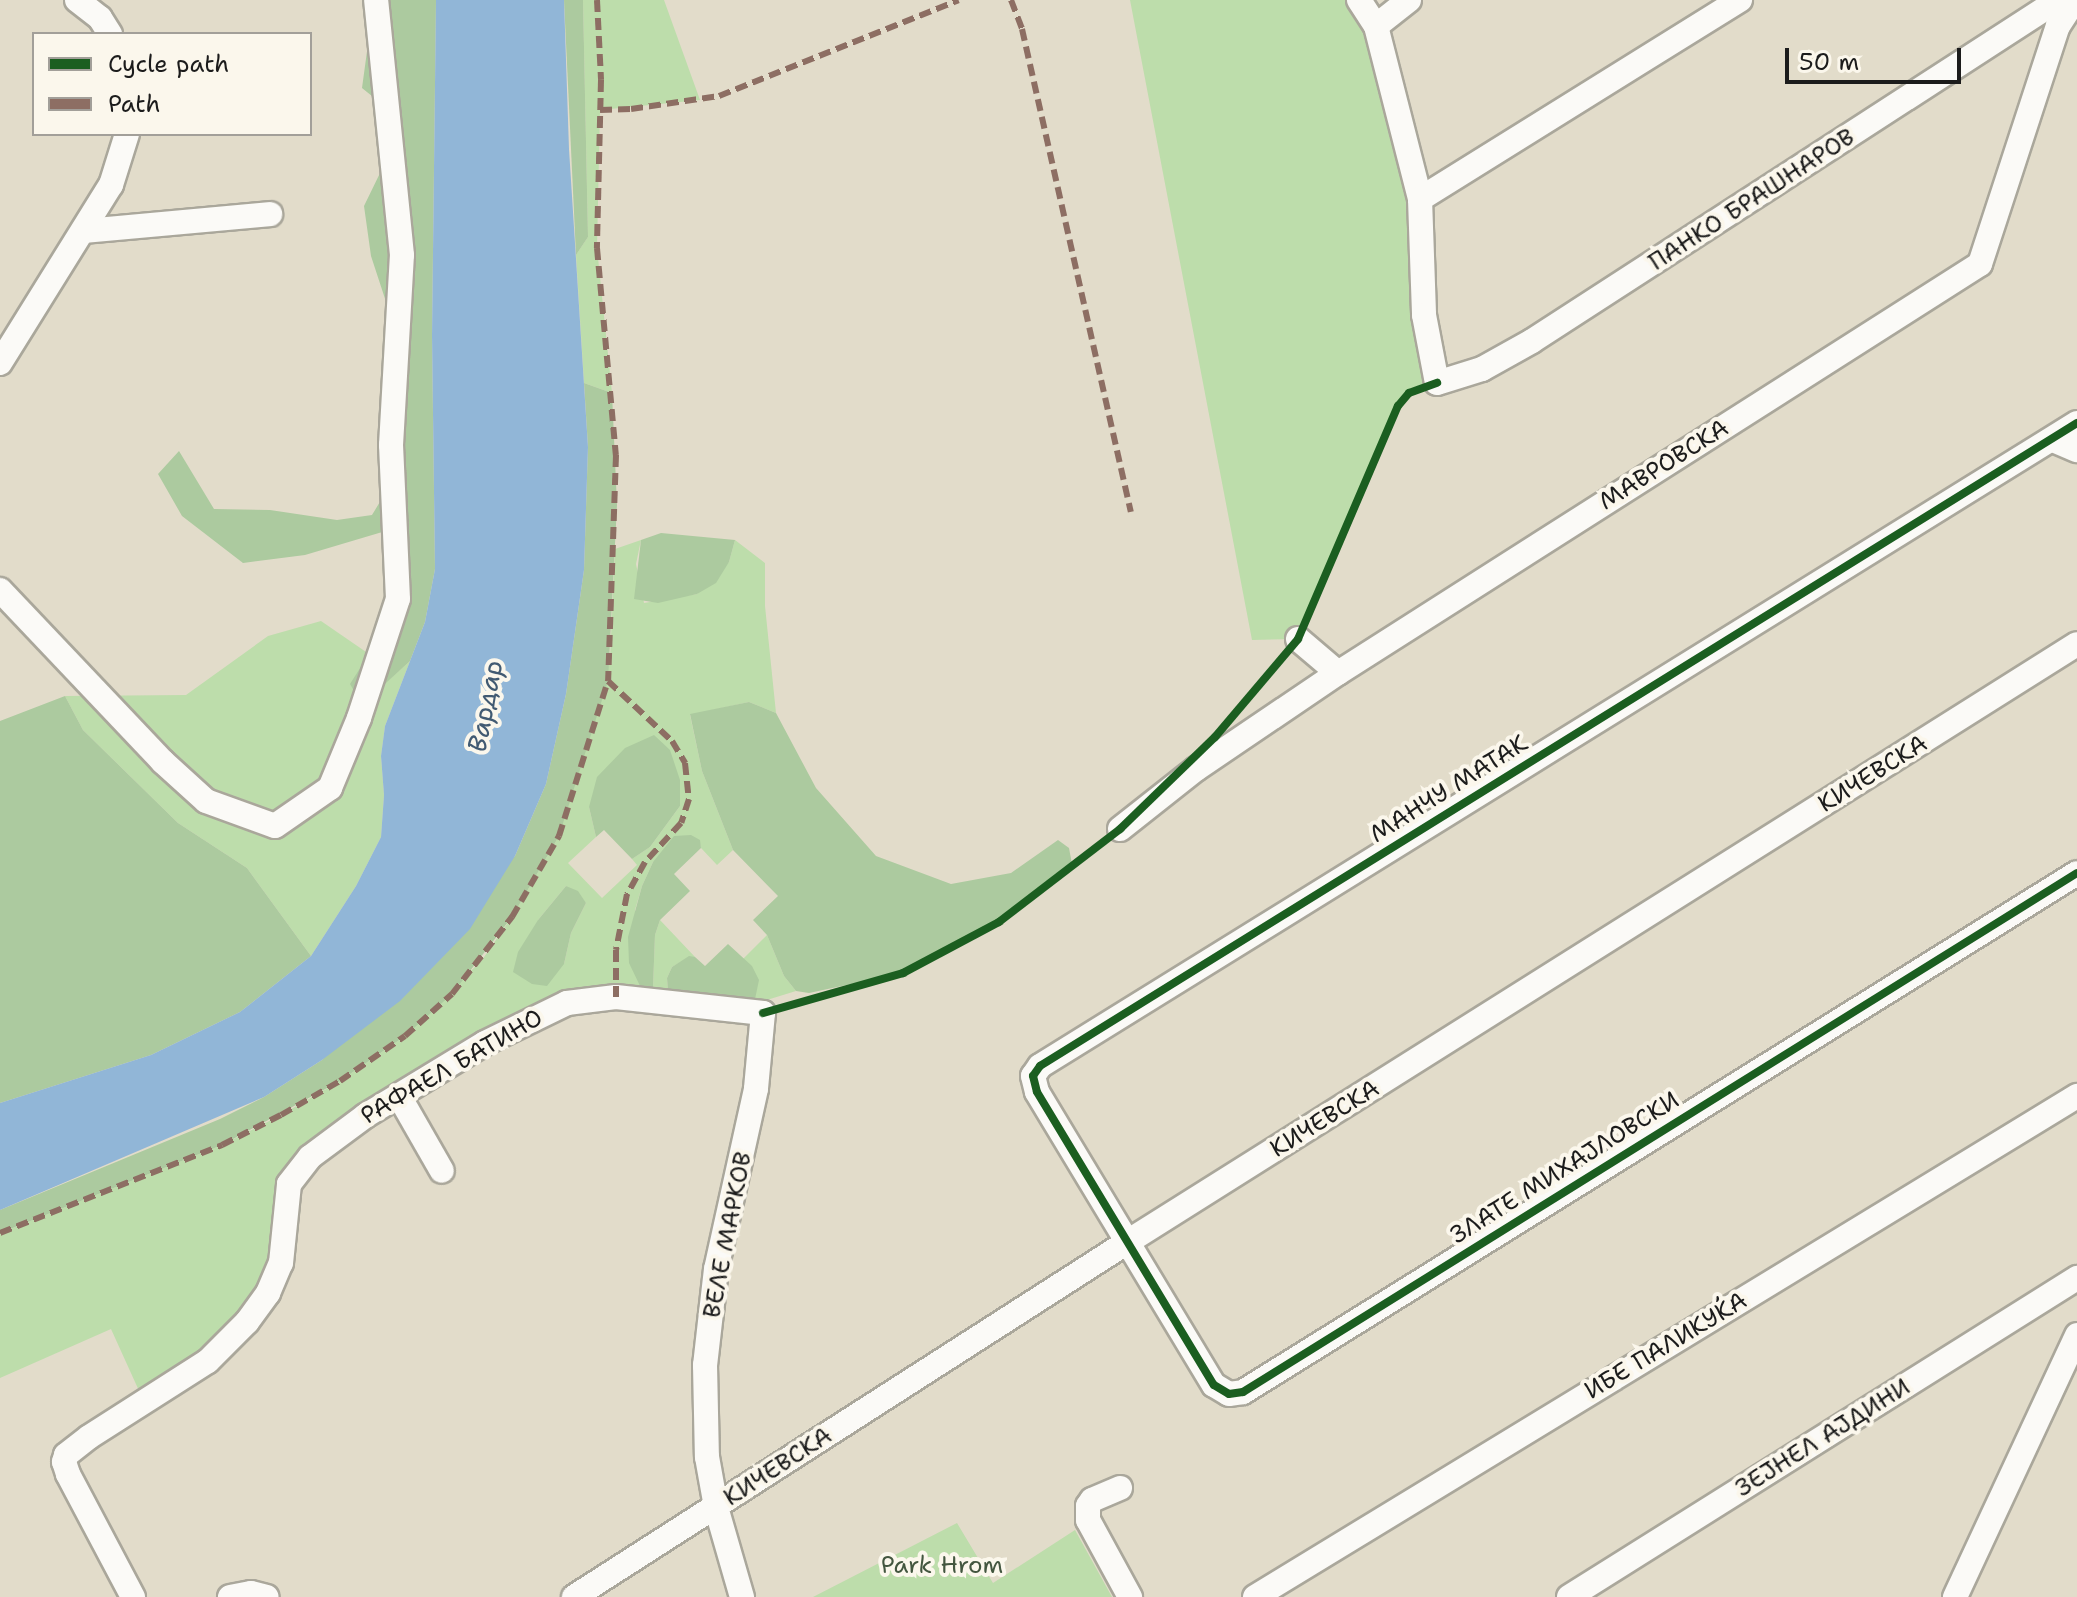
<!DOCTYPE html>
<meta charset="utf-8">
<style>
body{margin:0}
#map{position:relative;width:2077px;height:1597px;overflow:hidden;background:#e2dcca;font-family:"Shantell Sans",sans-serif}
div>[style]{position:absolute}
.green>*{inset:0;background:#bdddab}
.forest>*{inset:0;background:#acca9f}
.water>*{inset:0;background:#91b6d7}
.roads{filter:drop-shadow(2px 0 #aaa79b) drop-shadow(-2px 0 #aaa79b) drop-shadow(0 2px #aaa79b) drop-shadow(0 -2px #aaa79b)}
.street>*{height:24px;margin:-12px;padding:0 12px;transform-origin:12px;border-radius:12px;background:#fbfaf7}
.quiet>*{height:6px;margin-top:-3px;transform-origin:0;background:repeating-linear-gradient(90deg,#8d6e63 0 12px,transparent 0 18px)}
.cycleway>*{height:8px;margin:-4px;padding:0 4px;transform-origin:4px;border-radius:4px;background:#1b5e20}
span{translate:-50% -50%;white-space:nowrap;text-align:center;line-height:1.15;-webkit-text-stroke:8px #fbf7ec;paint-order:stroke}
.street-label{font-size:24px;color:#1c1c1c}
.park-label{font-size:24px;color:#43563f}
.water-label{font-size:26px;color:#415a72;font-style:italic}
.legend{position:absolute;left:32px;top:32px;width:280px;height:104px;box-sizing:border-box;background:#fbf7ec;border:2px solid #a29f99;margin:0;padding:10px 14px;list-style:none;font-size:24px;color:#1c1c1c}
.legend li{display:flex;align-items:center;gap:16px;height:40px}
.legend b{width:40px;border:2px solid #a29f99}
.scale{position:absolute;left:1785px;top:48px;width:176px;height:36px;box-sizing:border-box;border:4px solid #1c1c1c;border-top:0;padding-left:10px;font-size:24px;line-height:28px;white-space:nowrap;color:#1c1c1c;-webkit-text-stroke:6px #fbf7ec;paint-order:stroke}
</style>
<div id="map">
<div class="green">
<i style="clip-path:polygon(583px 0,664px 0,700px 100px,600px 110px,597px 248px,612px 393px,584px 383px,576px 255px,588px 237px)"></i>
<i style="clip-path:polygon(1130px 0,1359px 0,1405px 141px,1437px 383px,1409px 393px,1398px 406px,1298px 639px,1252px 640px)"></i>
<i style="clip-path:polygon(evenodd,641px 540px,636px 564px,644px 603px,697px 594px,729px 562px,735px 540px,765px 563px,765px 606px,776px 713px,749px 702px,690px 715px,702px 771px,733px 850px,717px 865px,701px 848px,699px 840px,653px 862px,642px 886px,635px 910px,641px 988px,653px 988px,655px 935px,660px 920px,695px 957px,689px 957px,672px 967px,667px 978px,668px 992px,567px 1003px,310px 1157px,268px 1293px,145px 1404px,111px 1329px,0 1378px,0 1233px,222px 1145px,281px 1115px,340px 1081px,405px 1036px,482px 960px,512px 917px,559px 836px,610px 660px,615px 549px,641px 540px,680px 806px,650px 847px,632px 859px,637px 865px,602px 898px,568px 863px,596px 837px,589px 807px,680px 806px,641px 540px,566px 886px,586px 903px,571px 933px,564px 964px,538px 920px,566px 886px)"></i>
<i style="clip-path:polygon(321px 621px,369px 654px,362px 704px,410px 661px,385px 726px,381px 756px,384px 795px,381px 837px,356px 886px,311px 956px,247px 868px,178px 823px,83px 730px,65px 696px,186px 695px,268px 636px)"></i>
<i style="clip-path:polygon(767px 935px,784px 976px,796px 991px,754px 1004px,743px 959px)"></i>
<i style="clip-path:polygon(957px 1523px,993px 1583px,1075px 1530px,1112px 1597px,813px 1597px)"></i>
</div>
<div class="forest">
<i style="clip-path:polygon(374px 0,436px 0,432px 336px,435px 569px,425px 622px,410px 661px,362px 705px,350px 684px,369px 654px,393px 574px,389px 530px,305px 555px,243px 563px,182px 516px,158px 474px,179px 451px,214px 509px,270px 510px,337px 520px,372px 515px,404px 462px,400px 380px,390px 314px,371px 256px,364px 206px,382px 169px,398px 117px,362px 88px)"></i>
<i style="clip-path:polygon(564px 0,583px 0,588px 237px,576px 255px)"></i>
<i style="clip-path:polygon(584px 383px,612px 393px,617px 505px,608px 681px,559px 836px,512px 917px,452px 994px,405px 1036px,340px 1081px,222px 1145px,0 1233px,0 1210px,220px 1119px,264px 1097px,322px 1060px,515px 856px,546px 784px,566px 694px,584px 570px,588px 447px)"></i>
<i style="clip-path:polygon(661px 533px,735px 540px,729px 562px,716px 583px,697px 594px,658px 603px,634px 599px,641px 540px)"></i>
<i style="clip-path:polygon(65px 696px,83px 730px,178px 823px,247px 868px,311px 956px,240px 1012px,151px 1055px,0 1103px,0 721px)"></i>
<i style="clip-path:polygon(749px 702px,776px 713px,816px 788px,876px 856px,951px 884px,1011px 873px,1058px 840px,1069px 848px,1072px 864px,999px 922px,903px 973px,809px 993px,796px 991px,784px 976px,767px 935px,753px 920px,778px 896px,733px 850px,702px 771px,690px 714px)"></i>
<i style="clip-path:polygon(654px 735px,670px 750px,680px 780px,680px 806px,650px 847px,632px 859px,604px 830px,596px 837px,589px 807px,597px 777px,625px 748px)"></i>
<i style="clip-path:polygon(691px 835px,700px 840px,701px 848px,674px 874px,690px 891px,660px 920px,655px 935px,653px 988px,641px 988px,629px 963px,628px 937px,642px 886px,653px 862px,674px 836px)"></i>
<i style="clip-path:polygon(566px 886px,578px 891px,586px 903px,571px 933px,564px 964px,547px 986px,532px 984px,513px 972px,518px 952px,538px 920px)"></i>
<i style="clip-path:polygon(728px 944px,752px 966px,759px 980px,754px 1004px,668px 992px,667px 978px,672px 967px,689px 956px,695px 957px,705px 966px)"></i>
</div>
<div class="water">
<i style="clip-path:polygon(436px 0,564px 0,569px 149px,588px 447px,584px 570px,566px 694px,546px 784px,515px 856px,470px 929px,400px 1001px,322px 1060px,264px 1097px,0 1210px,0 1103px,151px 1055px,240px 1012px,311px 956px,356px 886px,381px 837px,384px 795px,381px 756px,385px 726px,425px 622px,435px 569px,432px 336px)"></i>
</div>
<div class="roads">
<div class="street">
<i style="left:77px;top:0;width:29px;rotate:38deg"></i>
<i style="left:100px;top:18px;width:19px;rotate:58deg"></i>
<i style="left:1359px;top:0;width:31px;rotate:57deg"></i>
<i style="left:1376px;top:26px;width:179px;rotate:75.7deg"></i>
<i style="left:1420px;top:199px;width:116px;rotate:88deg"></i>
<i style="left:1424px;top:315px;width:69px;rotate:79.2deg"></i>
<i style="left:1437px;top:383px;width:47px;rotate:-17.3deg"></i>
<i style="left:1482px;top:369px;width:57px;rotate:-29.2deg"></i>
<i style="left:1532px;top:341px;width:627px;rotate:-32.95deg"></i>
<i style="left:1376px;top:26px;width:42px;rotate:-38.2deg"></i>
<i style="left:1420px;top:199px;width:377px;rotate:-31.9deg"></i>
<i style="left:84px;top:231px;width:187px;rotate:-5.2deg"></i>
<i style="left:0;top:363px;width:210px;rotate:-58.1deg"></i>
<i style="left:111px;top:185px;width:53px;rotate:-72.6deg"></i>
<i style="left:2077px;top:423px;width:1220px;rotate:148.2deg"></i>
<i style="left:1040px;top:1066px;width:12px;rotate:125deg"></i>
<i style="left:1033px;top:1076px;width:16px;rotate:76deg"></i>
<i style="left:1037px;top:1092px;width:342px;rotate:58.9deg"></i>
<i style="left:1214px;top:1385px;width:17px;rotate:31deg"></i>
<i style="left:1229px;top:1394px;width:14px;rotate:-8deg"></i>
<i style="left:1243px;top:1392px;width:982px;rotate:-31.89deg"></i>
<i style="left:2053px;top:440px;width:26px;rotate:23deg"></i>
<i style="left:0;top:590px;width:236px;rotate:46.5deg"></i>
<i style="left:162px;top:761px;width:59px;rotate:42.3deg"></i>
<i style="left:206px;top:801px;width:73px;rotate:19.9deg"></i>
<i style="left:275px;top:826px;width:67px;rotate:-34.6deg"></i>
<i style="left:330px;top:788px;width:76px;rotate:-67.5deg"></i>
<i style="left:359px;top:718px;width:125px;rotate:-71.9deg"></i>
<i style="left:398px;top:599px;width:154px;rotate:-92.6deg"></i>
<i style="left:391px;top:445px;width:190px;rotate:-86.7deg"></i>
<i style="left:402px;top:255px;width:256px;rotate:-95.8deg"></i>
<i style="left:1298px;top:639px;width:52px;rotate:40.4deg"></i>
<i style="left:1120px;top:829px;width:97px;rotate:-38.3deg"></i>
<i style="left:1196px;top:769px;width:171px;rotate:-34.1deg"></i>
<i style="left:1338px;top:673px;width:761px;rotate:-32.5deg"></i>
<i style="left:1980px;top:264px;width:250px;rotate:-71.9deg"></i>
<i style="left:2058px;top:26px;width:31px;rotate:-57deg"></i>
<i style="left:399px;top:1096px;width:86px;rotate:60.2deg"></i>
<i style="left:1120px;top:1488px;width:30px;rotate:157deg"></i>
<i style="left:1092px;top:1500px;width:7px;rotate:124deg"></i>
<i style="left:1088px;top:1506px;width:14px;rotate:90deg"></i>
<i style="left:1088px;top:1520px;width:88px;rotate:61.4deg"></i>
<i style="left:133px;top:1597px;width:139px;rotate:-117.9deg"></i>
<i style="left:68px;top:1474px;width:13px;rotate:-108deg"></i>
<i style="left:64px;top:1462px;width:7px;rotate:-74deg"></i>
<i style="left:66px;top:1455px;width:29px;rotate:-38deg"></i>
<i style="left:89px;top:1437px;width:141px;rotate:-32.6deg"></i>
<i style="left:208px;top:1361px;width:55px;rotate:-45deg"></i>
<i style="left:247px;top:1322px;width:36px;rotate:-54deg"></i>
<i style="left:268px;top:1293px;width:33px;rotate:-67deg"></i>
<i style="left:281px;top:1263px;width:79px;rotate:-84.2deg"></i>
<i style="left:289px;top:1184px;width:34px;rotate:-52deg"></i>
<i style="left:310px;top:1157px;width:69px;rotate:-36.7deg"></i>
<i style="left:365px;top:1116px;width:140px;rotate:-31.3deg"></i>
<i style="left:485px;top:1043px;width:91px;rotate:-26deg"></i>
<i style="left:567px;top:1003px;width:49px;rotate:-7deg"></i>
<i style="left:616px;top:997px;width:148px;rotate:6.2deg"></i>
<i style="left:763px;top:1013px;width:76px;rotate:95.3deg"></i>
<i style="left:756px;top:1089px;width:184px;rotate:102.5deg"></i>
<i style="left:716px;top:1269px;width:97px;rotate:96.5deg"></i>
<i style="left:705px;top:1365px;width:92px;rotate:88.8deg"></i>
<i style="left:707px;top:1457px;width:51px;rotate:79.8deg"></i>
<i style="left:716px;top:1507px;width:94px;rotate:73.9deg"></i>
<i style="left:230px;top:1597px;width:21px;rotate:-11deg"></i>
<i style="left:251px;top:1593px;width:16px;rotate:14deg"></i>
<i style="left:574px;top:1597px;width:659px;rotate:-32.68deg"></i>
<i style="left:1129px;top:1241px;width:1120px;rotate:-32.2deg"></i>
<i style="left:1255px;top:1597px;width:963px;rotate:-31.36deg"></i>
<i style="left:1569px;top:1597px;width:600px;rotate:-32.13deg"></i>
<i style="left:1955px;top:1597px;width:289px;rotate:-65deg"></i>
</div>
</div>
<div class="quiet">
<i style="left:597px;top:0;width:80px;rotate:87.1deg"></i>
<i style="left:601px;top:80px;width:168px;rotate:91.4deg"></i>
<i style="left:597px;top:248px;width:208px;rotate:84.8deg"></i>
<i style="left:616px;top:455px;width:226px;rotate:92deg"></i>
<i style="left:608px;top:681px;width:88px;rotate:43.2deg"></i>
<i style="left:672px;top:741px;width:26px;rotate:59deg"></i>
<i style="left:685px;top:763px;width:36px;rotate:84deg"></i>
<i style="left:689px;top:799px;width:25px;rotate:108deg"></i>
<i style="left:681px;top:823px;width:53px;rotate:132.7deg"></i>
<i style="left:645px;top:862px;width:37px;rotate:119deg"></i>
<i style="left:627px;top:894px;width:57px;rotate:101.1deg"></i>
<i style="left:616px;top:950px;width:47px;rotate:90deg"></i>
<i style="left:1011px;top:0;width:31px;rotate:69deg"></i>
<i style="left:1022px;top:29px;width:495px;rotate:77.3deg"></i>
<i style="left:600px;top:110px;width:31px;rotate:-2deg"></i>
<i style="left:631px;top:109px;width:89px;rotate:-8.4deg"></i>
<i style="left:719px;top:96px;width:258px;rotate:-21.8deg"></i>
<i style="left:0;top:1233px;width:239px;rotate:-21.6deg"></i>
<i style="left:222px;top:1145px;width:66px;rotate:-27deg"></i>
<i style="left:281px;top:1115px;width:68px;rotate:-30deg"></i>
<i style="left:340px;top:1081px;width:79px;rotate:-34.7deg"></i>
<i style="left:405px;top:1036px;width:63px;rotate:-41.8deg"></i>
<i style="left:452px;top:994px;width:98px;rotate:-52.1deg"></i>
<i style="left:512px;top:917px;width:94px;rotate:-59.9deg"></i>
<i style="left:559px;top:836px;width:163px;rotate:-72.5deg"></i>
</div>
<div class="cycleway">
<i style="left:2077px;top:423px;width:1220px;rotate:148.2deg"></i>
<i style="left:1040px;top:1066px;width:12px;rotate:125deg"></i>
<i style="left:1033px;top:1076px;width:16px;rotate:76deg"></i>
<i style="left:1037px;top:1092px;width:342px;rotate:58.9deg"></i>
<i style="left:1214px;top:1385px;width:17px;rotate:31deg"></i>
<i style="left:1229px;top:1394px;width:14px;rotate:-8deg"></i>
<i style="left:1243px;top:1392px;width:982px;rotate:-31.89deg"></i>
<i style="left:763px;top:1013px;width:146px;rotate:-15.9deg"></i>
<i style="left:903px;top:973px;width:109px;rotate:-28deg"></i>
<i style="left:999px;top:922px;width:153px;rotate:-37.5deg"></i>
<i style="left:1120px;top:829px;width:132px;rotate:-44.1deg"></i>
<i style="left:1215px;top:737px;width:128px;rotate:-49.7deg"></i>
<i style="left:1298px;top:639px;width:254px;rotate:-66.8deg"></i>
<i style="left:1398px;top:406px;width:17px;rotate:-50deg"></i>
<i style="left:1409px;top:393px;width:30px;rotate:-20deg"></i>
</div>
<div class="street-label">
<span style="left:1752px;top:200px;rotate:-33deg">ПАНКО БРАШНАРОВ</span>
<span style="left:1664px;top:465px;rotate:-32deg">МАВРОВСКА</span>
<span style="left:1873px;top:774px;rotate:-32deg">КИЧЕВСКА</span>
<span style="left:1449px;top:789px;rotate:-32deg">МАНЧУ МАТАК</span>
<span style="left:452px;top:1067px;rotate:-30deg">РАФАЕЛ БАТИНО</span>
<span style="left:1325px;top:1119px;rotate:-32deg">КИЧЕВСКА</span>
<span style="left:1565px;top:1168px;rotate:-32deg">ЗЛАТЕ МИХАЈЛОВСКИ</span>
<span style="left:728px;top:1235px;rotate:-79deg">ВЕЛЕ МАРКОВ</span>
<span style="left:1666px;top:1346px;rotate:-31deg">ИБЕ ПАЛИКУЌА</span>
<span style="left:1823px;top:1438px;rotate:-32deg">ЗЕЈНЕЛ АЈДИНИ</span>
<span style="left:778px;top:1467px;rotate:-33deg">КИЧЕВСКА</span>
</div>
<div class="park-label">
<span style="left:942px;top:1566px">Park Hrom</span>
</div>
<div class="water-label">
<span style="left:485px;top:706px;rotate:-79deg">Вардар</span>
</div>
<ul class="legend">
<li><b style="height:10px;background:#1b5e20"></b>Cycle path</li>
<li><b style="height:10px;background:#8d6e63"></b>Path</li>
</ul>
<div class="scale">50 m</div>
</div>
